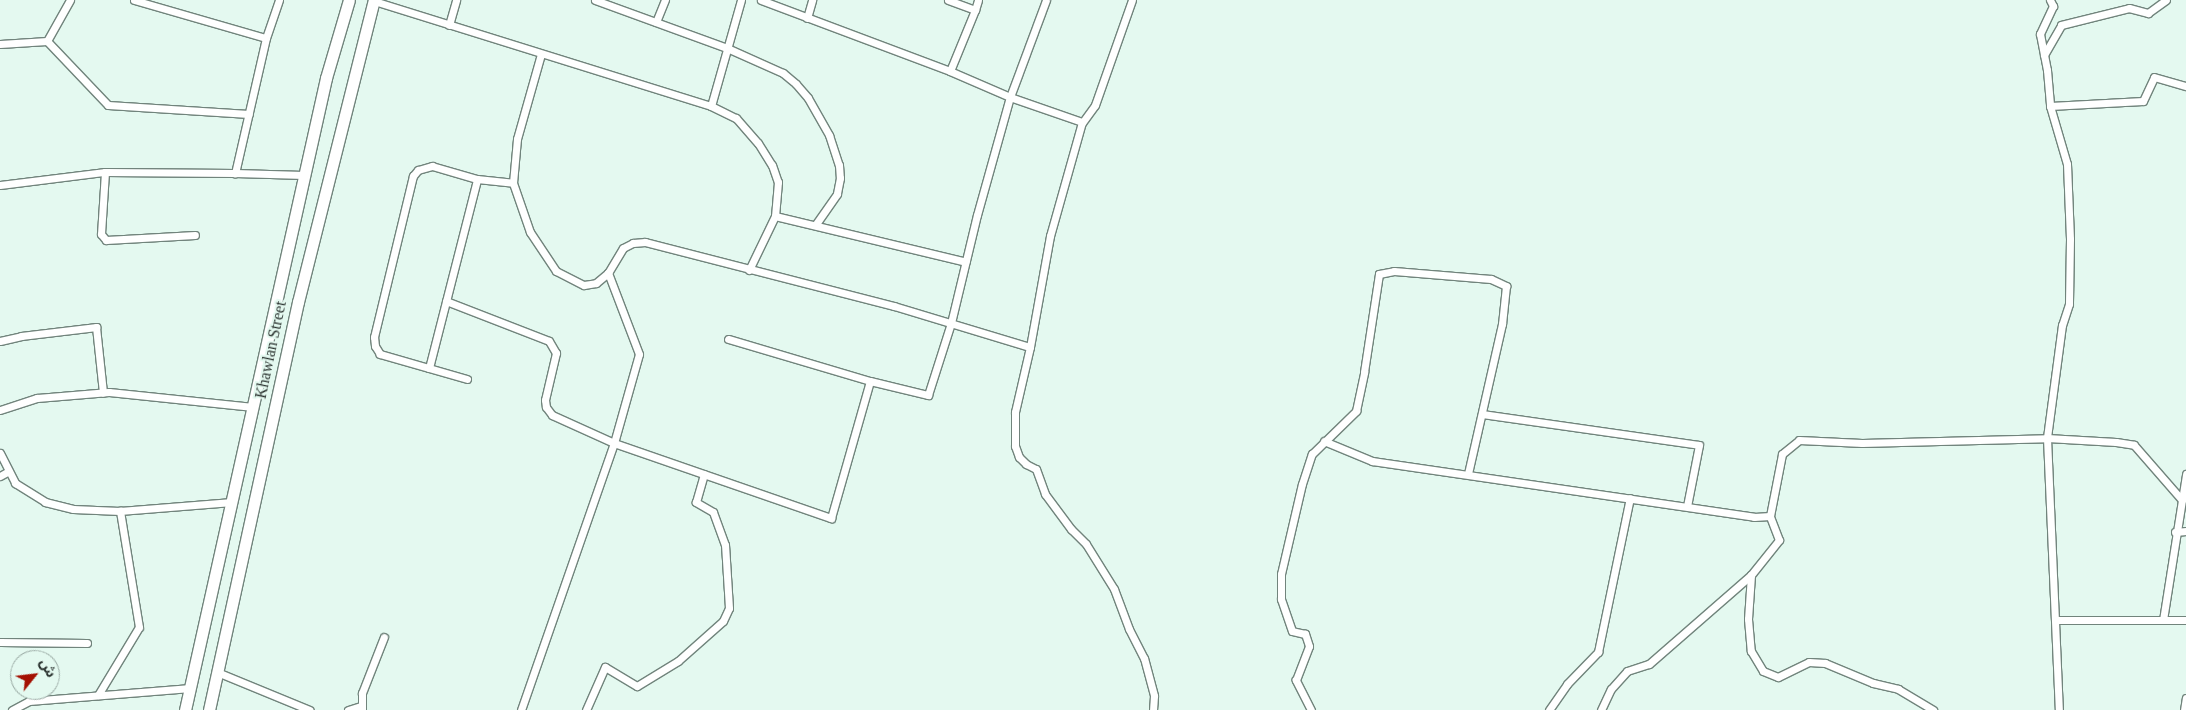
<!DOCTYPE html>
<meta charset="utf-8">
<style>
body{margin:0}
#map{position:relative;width:2186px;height:710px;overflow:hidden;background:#e4f9f0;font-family:"Times New Roman","Noto Sans Arabic",serif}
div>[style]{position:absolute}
.roads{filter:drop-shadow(1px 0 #71847c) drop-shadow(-1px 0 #71847c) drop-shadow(0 1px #71847c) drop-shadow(0 -1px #71847c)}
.street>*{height:7px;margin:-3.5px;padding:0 3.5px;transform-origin:3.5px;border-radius:3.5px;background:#fff}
.primary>*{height:11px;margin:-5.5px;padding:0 5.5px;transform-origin:5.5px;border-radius:5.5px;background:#fff}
span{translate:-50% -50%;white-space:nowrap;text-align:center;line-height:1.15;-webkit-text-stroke:4px #e4f9f0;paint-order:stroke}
.street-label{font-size:16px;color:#2c3431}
.north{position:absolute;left:10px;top:650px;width:50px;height:50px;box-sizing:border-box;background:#e4f9f0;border:1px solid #9aaaa4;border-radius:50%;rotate:61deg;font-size:14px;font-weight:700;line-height:20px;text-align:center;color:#2c3431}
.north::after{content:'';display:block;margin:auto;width:18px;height:22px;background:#a41002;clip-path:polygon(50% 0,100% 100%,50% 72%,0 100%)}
</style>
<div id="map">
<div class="roads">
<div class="street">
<i style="left:134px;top:0;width:137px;rotate:16.1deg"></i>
<i style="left:266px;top:38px;width:40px;rotate:-71.1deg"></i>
<i style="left:595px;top:0;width:140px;rotate:20deg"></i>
<i style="left:727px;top:48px;width:61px;rotate:24.1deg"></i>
<i style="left:783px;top:73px;width:17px;rotate:40deg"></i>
<i style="left:796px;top:84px;width:18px;rotate:49deg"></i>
<i style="left:808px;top:98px;width:43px;rotate:60.4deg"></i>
<i style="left:829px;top:135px;width:32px;rotate:72deg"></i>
<i style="left:839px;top:165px;width:13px;rotate:86deg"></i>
<i style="left:840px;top:178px;width:16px;rotate:101deg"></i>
<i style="left:837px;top:194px;width:38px;rotate:125deg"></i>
<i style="left:948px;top:0;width:29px;rotate:20deg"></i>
<i style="left:975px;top:10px;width:66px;rotate:112.3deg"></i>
<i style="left:2050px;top:0;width:7px;rotate:63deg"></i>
<i style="left:2053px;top:6px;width:31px;rotate:115deg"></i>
<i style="left:2040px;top:34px;width:37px;rotate:79deg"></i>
<i style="left:2047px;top:70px;width:36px;rotate:85deg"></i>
<i style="left:2050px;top:106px;width:60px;rotate:73.7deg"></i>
<i style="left:2067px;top:164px;width:75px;rotate:87.7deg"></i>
<i style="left:2070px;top:239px;width:65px;rotate:90.9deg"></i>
<i style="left:2069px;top:304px;width:22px;rotate:108deg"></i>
<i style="left:2062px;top:325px;width:114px;rotate:97.6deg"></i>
<i style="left:2047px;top:438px;width:272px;rotate:87.5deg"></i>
<i style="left:374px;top:1px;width:353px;rotate:17.3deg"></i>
<i style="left:711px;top:106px;width:28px;rotate:26deg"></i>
<i style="left:736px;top:118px;width:33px;rotate:49deg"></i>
<i style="left:758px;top:143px;width:26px;rotate:58deg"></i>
<i style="left:772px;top:165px;width:18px;rotate:71deg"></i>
<i style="left:778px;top:182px;width:34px;rotate:95deg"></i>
<i style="left:775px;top:216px;width:60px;rotate:115.7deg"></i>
<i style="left:975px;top:10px;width:10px;rotate:-73deg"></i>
<i style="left:807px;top:18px;width:19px;rotate:-74deg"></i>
<i style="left:656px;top:22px;width:24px;rotate:-68deg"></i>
<i style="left:449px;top:25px;width:26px;rotate:-74deg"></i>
<i style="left:266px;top:38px;width:139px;rotate:102.9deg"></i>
<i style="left:235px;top:173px;width:69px;rotate:1.7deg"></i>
<i style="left:47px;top:41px;width:88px;rotate:46.4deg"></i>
<i style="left:108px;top:105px;width:141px;rotate:3.7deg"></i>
<i style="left:0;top:44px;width:47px;rotate:-3.7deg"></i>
<i style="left:47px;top:41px;width:47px;rotate:-60.7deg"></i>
<i style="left:541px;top:54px;width:88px;rotate:105.8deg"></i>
<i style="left:517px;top:139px;width:44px;rotate:95.2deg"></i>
<i style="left:513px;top:183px;width:52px;rotate:70.9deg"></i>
<i style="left:530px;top:232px;width:47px;rotate:56.3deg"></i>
<i style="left:556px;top:271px;width:31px;rotate:27deg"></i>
<i style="left:584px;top:285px;width:12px;rotate:-9deg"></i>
<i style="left:596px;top:283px;width:16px;rotate:-40deg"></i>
<i style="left:608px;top:273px;width:29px;rotate:-59deg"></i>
<i style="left:623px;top:248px;width:11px;rotate:-27deg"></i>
<i style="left:633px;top:243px;width:12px;rotate:-5deg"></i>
<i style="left:645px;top:242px;width:257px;rotate:14.4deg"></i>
<i style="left:894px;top:306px;width:142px;rotate:16.8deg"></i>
<i style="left:1030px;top:347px;width:113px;rotate:-79.8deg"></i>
<i style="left:1050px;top:236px;width:118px;rotate:-74.3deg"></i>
<i style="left:1082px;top:122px;width:76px;rotate:-160.9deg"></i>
<i style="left:1010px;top:97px;width:65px;rotate:-156.6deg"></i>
<i style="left:950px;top:71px;width:202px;rotate:-159.4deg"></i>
<i style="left:2044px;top:55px;width:34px;rotate:-60deg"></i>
<i style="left:2061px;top:25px;width:70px;rotate:-14deg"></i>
<i style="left:2129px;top:8px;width:20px;rotate:15deg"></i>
<i style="left:2148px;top:13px;width:22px;rotate:-36deg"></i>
<i style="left:711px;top:106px;width:110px;rotate:-74.2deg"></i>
<i style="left:2050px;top:106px;width:93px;rotate:-3.1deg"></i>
<i style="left:2143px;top:101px;width:26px;rotate:-65deg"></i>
<i style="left:2154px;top:77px;width:33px;rotate:16deg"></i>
<i style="left:1082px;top:123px;width:22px;rotate:-54deg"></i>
<i style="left:1095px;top:105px;width:111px;rotate:-70.6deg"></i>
<i style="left:105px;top:172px;width:62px;rotate:93.7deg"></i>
<i style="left:101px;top:234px;width:8px;rotate:50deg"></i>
<i style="left:106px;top:240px;width:89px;rotate:-3.2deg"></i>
<i style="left:0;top:185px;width:106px;rotate:-7.1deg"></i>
<i style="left:105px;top:172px;width:130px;rotate:0.4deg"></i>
<i style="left:775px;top:216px;width:196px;rotate:13.5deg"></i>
<i style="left:446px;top:301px;width:110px;rotate:21.2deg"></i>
<i style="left:549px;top:341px;width:14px;rotate:60deg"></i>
<i style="left:556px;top:353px;width:48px;rotate:103.2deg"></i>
<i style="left:545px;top:400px;width:7px;rotate:82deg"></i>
<i style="left:546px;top:407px;width:10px;rotate:53deg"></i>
<i style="left:552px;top:415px;width:68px;rotate:24.3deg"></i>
<i style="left:614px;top:443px;width:230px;rotate:19.1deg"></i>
<i style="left:831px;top:518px;width:142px;rotate:-74.1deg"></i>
<i style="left:870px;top:381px;width:148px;rotate:-163.5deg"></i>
<i style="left:0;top:341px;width:22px;rotate:-13deg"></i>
<i style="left:21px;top:336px;width:76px;rotate:-6.8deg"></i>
<i style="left:96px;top:327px;width:66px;rotate:83.9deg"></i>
<i style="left:1030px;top:347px;width:67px;rotate:103deg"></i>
<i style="left:1015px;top:412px;width:34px;rotate:90deg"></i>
<i style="left:1015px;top:446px;width:12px;rotate:70deg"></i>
<i style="left:1019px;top:457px;width:10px;rotate:45deg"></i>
<i style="left:1026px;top:464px;width:11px;rotate:27deg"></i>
<i style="left:1036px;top:469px;width:27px;rotate:70deg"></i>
<i style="left:1045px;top:494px;width:44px;rotate:53.4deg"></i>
<i style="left:1071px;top:529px;width:21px;rotate:45deg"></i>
<i style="left:1086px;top:544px;width:53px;rotate:58.1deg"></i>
<i style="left:1114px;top:589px;width:43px;rotate:69.4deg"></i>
<i style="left:1129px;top:629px;width:33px;rotate:63deg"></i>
<i style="left:1144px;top:658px;width:39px;rotate:75deg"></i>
<i style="left:1154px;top:696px;width:14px;rotate:94deg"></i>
<i style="left:429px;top:368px;width:195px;rotate:-75.7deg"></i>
<i style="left:467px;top:379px;width:91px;rotate:-164deg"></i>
<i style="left:380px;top:354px;width:9px;rotate:-122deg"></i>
<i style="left:375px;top:346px;width:9px;rotate:-96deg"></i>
<i style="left:374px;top:337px;width:166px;rotate:-76.4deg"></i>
<i style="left:413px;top:176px;width:8px;rotate:-50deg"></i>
<i style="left:418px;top:170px;width:15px;rotate:-16deg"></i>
<i style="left:432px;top:166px;width:47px;rotate:16.1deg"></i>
<i style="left:477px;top:179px;width:36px;rotate:6deg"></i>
<i style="left:870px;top:381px;width:60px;rotate:13.6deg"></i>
<i style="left:928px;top:395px;width:76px;rotate:-72.3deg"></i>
<i style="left:951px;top:323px;width:111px;rotate:-76.5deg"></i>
<i style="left:977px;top:215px;width:123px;rotate:-74.4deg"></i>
<i style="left:1010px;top:97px;width:103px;rotate:-69.6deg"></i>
<i style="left:0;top:410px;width:39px;rotate:-18deg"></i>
<i style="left:37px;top:398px;width:72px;rotate:-4.8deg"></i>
<i style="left:109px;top:392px;width:145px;rotate:5.9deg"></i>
<i style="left:1482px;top:414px;width:219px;rotate:8.1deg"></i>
<i style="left:1699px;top:445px;width:62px;rotate:101.1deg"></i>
<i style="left:1324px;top:441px;width:52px;rotate:22.6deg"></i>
<i style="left:1372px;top:461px;width:386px;rotate:8.3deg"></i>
<i style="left:1754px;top:517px;width:16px;rotate:-4deg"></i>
<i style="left:1770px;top:516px;width:63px;rotate:-79deg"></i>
<i style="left:1782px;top:454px;width:22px;rotate:-39deg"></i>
<i style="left:1799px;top:440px;width:63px;rotate:2.7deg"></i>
<i style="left:1862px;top:443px;width:185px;rotate:-1.5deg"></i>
<i style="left:2047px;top:438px;width:69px;rotate:3.3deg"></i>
<i style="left:2116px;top:442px;width:18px;rotate:9deg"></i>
<i style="left:2134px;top:445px;width:73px;rotate:48.9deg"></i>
<i style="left:0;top:453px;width:34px;rotate:63deg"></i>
<i style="left:15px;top:483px;width:36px;rotate:32deg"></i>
<i style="left:45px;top:502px;width:29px;rotate:14deg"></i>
<i style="left:73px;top:509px;width:47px;rotate:2.4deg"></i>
<i style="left:0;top:476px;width:10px;rotate:-29deg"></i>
<i style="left:2175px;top:532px;width:11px;rotate:-5deg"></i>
<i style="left:1751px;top:575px;width:44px;rotate:93.9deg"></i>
<i style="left:1748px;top:619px;width:32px;rotate:85deg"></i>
<i style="left:1751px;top:651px;width:23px;rotate:59deg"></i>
<i style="left:1763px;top:671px;width:16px;rotate:22deg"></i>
<i style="left:1778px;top:677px;width:34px;rotate:-26deg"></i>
<i style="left:1809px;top:662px;width:16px;rotate:4deg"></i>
<i style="left:1825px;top:663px;width:52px;rotate:22.6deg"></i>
<i style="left:1873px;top:683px;width:26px;rotate:13deg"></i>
<i style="left:1898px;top:689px;width:41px;rotate:31deg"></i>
<i style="left:2056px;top:620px;width:107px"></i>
<i style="left:2163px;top:620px;width:148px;rotate:-81deg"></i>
<i style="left:2163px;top:620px;width:23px"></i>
<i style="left:0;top:642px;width:87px;rotate:0.7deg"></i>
<i style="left:217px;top:672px;width:100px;rotate:22.4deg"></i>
<i style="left:98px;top:695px;width:79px;rotate:-58.9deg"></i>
<i style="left:139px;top:627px;width:118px;rotate:-99.3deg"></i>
<i style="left:120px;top:511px;width:112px;rotate:-4.6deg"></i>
<i style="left:12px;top:710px;width:19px;rotate:-28deg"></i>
<i style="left:29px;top:701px;width:162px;rotate:-4.6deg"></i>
<i style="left:348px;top:710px;width:14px;rotate:-17deg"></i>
<i style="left:362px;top:710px;width:17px;rotate:-90deg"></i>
<i style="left:362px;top:693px;width:60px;rotate:-68.6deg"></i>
<i style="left:521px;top:710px;width:283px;rotate:-70.8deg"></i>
<i style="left:614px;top:443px;width:92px;rotate:-74.3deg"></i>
<i style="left:639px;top:354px;width:87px;rotate:-110.9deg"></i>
<i style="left:586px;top:710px;width:47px;rotate:-66.2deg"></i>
<i style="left:605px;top:667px;width:37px;rotate:31deg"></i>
<i style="left:637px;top:686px;width:48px;rotate:-31.4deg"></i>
<i style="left:678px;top:661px;width:60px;rotate:-41.6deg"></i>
<i style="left:723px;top:621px;width:14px;rotate:-65deg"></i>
<i style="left:729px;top:608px;width:63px;rotate:-93.6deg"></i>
<i style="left:725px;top:545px;width:35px;rotate:-110deg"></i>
<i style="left:713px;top:512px;width:20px;rotate:-150deg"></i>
<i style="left:696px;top:502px;width:29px;rotate:-74deg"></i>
<i style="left:1311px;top:710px;width:34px;rotate:-117deg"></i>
<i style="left:1296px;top:680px;width:36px;rotate:-69deg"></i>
<i style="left:1309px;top:646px;width:13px;rotate:-108deg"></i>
<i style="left:1305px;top:634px;width:13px;rotate:-167deg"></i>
<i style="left:1292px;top:631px;width:34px;rotate:-109deg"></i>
<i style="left:1281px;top:599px;width:25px;rotate:-90deg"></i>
<i style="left:1281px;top:574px;width:92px;rotate:-76.9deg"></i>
<i style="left:1302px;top:484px;width:32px;rotate:-72deg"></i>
<i style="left:1312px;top:454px;width:62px;rotate:-44.3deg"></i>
<i style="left:1356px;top:411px;width:40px;rotate:-78deg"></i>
<i style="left:1364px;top:372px;width:99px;rotate:-81.3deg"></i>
<i style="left:1379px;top:274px;width:15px;rotate:-11deg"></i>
<i style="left:1394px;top:271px;width:97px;rotate:4.7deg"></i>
<i style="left:1491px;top:279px;width:17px;rotate:25deg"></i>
<i style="left:1506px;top:286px;width:38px;rotate:96deg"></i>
<i style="left:1502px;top:324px;width:154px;rotate:102.8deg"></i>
<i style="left:1549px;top:710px;width:32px;rotate:-55deg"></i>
<i style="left:1567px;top:684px;width:45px;rotate:-45.9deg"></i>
<i style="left:1598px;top:652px;width:157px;rotate:-78.3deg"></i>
<i style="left:1601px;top:710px;width:23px;rotate:-65deg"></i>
<i style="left:1611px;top:689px;width:24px;rotate:-48deg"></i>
<i style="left:1627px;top:671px;width:23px;rotate:-18deg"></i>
<i style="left:1649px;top:664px;width:135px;rotate:-41.1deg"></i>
<i style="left:1751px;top:575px;width:45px;rotate:-51.3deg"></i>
<i style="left:1779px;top:540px;width:26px;rotate:-111deg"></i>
<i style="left:2184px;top:710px;width:12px;rotate:-81deg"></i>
</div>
<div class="primary">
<i style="left:185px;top:710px;width:648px;rotate:-77.42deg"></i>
<i style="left:326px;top:78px;width:81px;rotate:-73.6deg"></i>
<i style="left:209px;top:710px;width:418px;rotate:-77.7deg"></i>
<i style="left:298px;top:302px;width:311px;rotate:-75.9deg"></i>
</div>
</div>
<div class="street-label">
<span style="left:271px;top:350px;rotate:-78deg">Khawlan Street</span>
</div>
<div class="north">ش</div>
</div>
